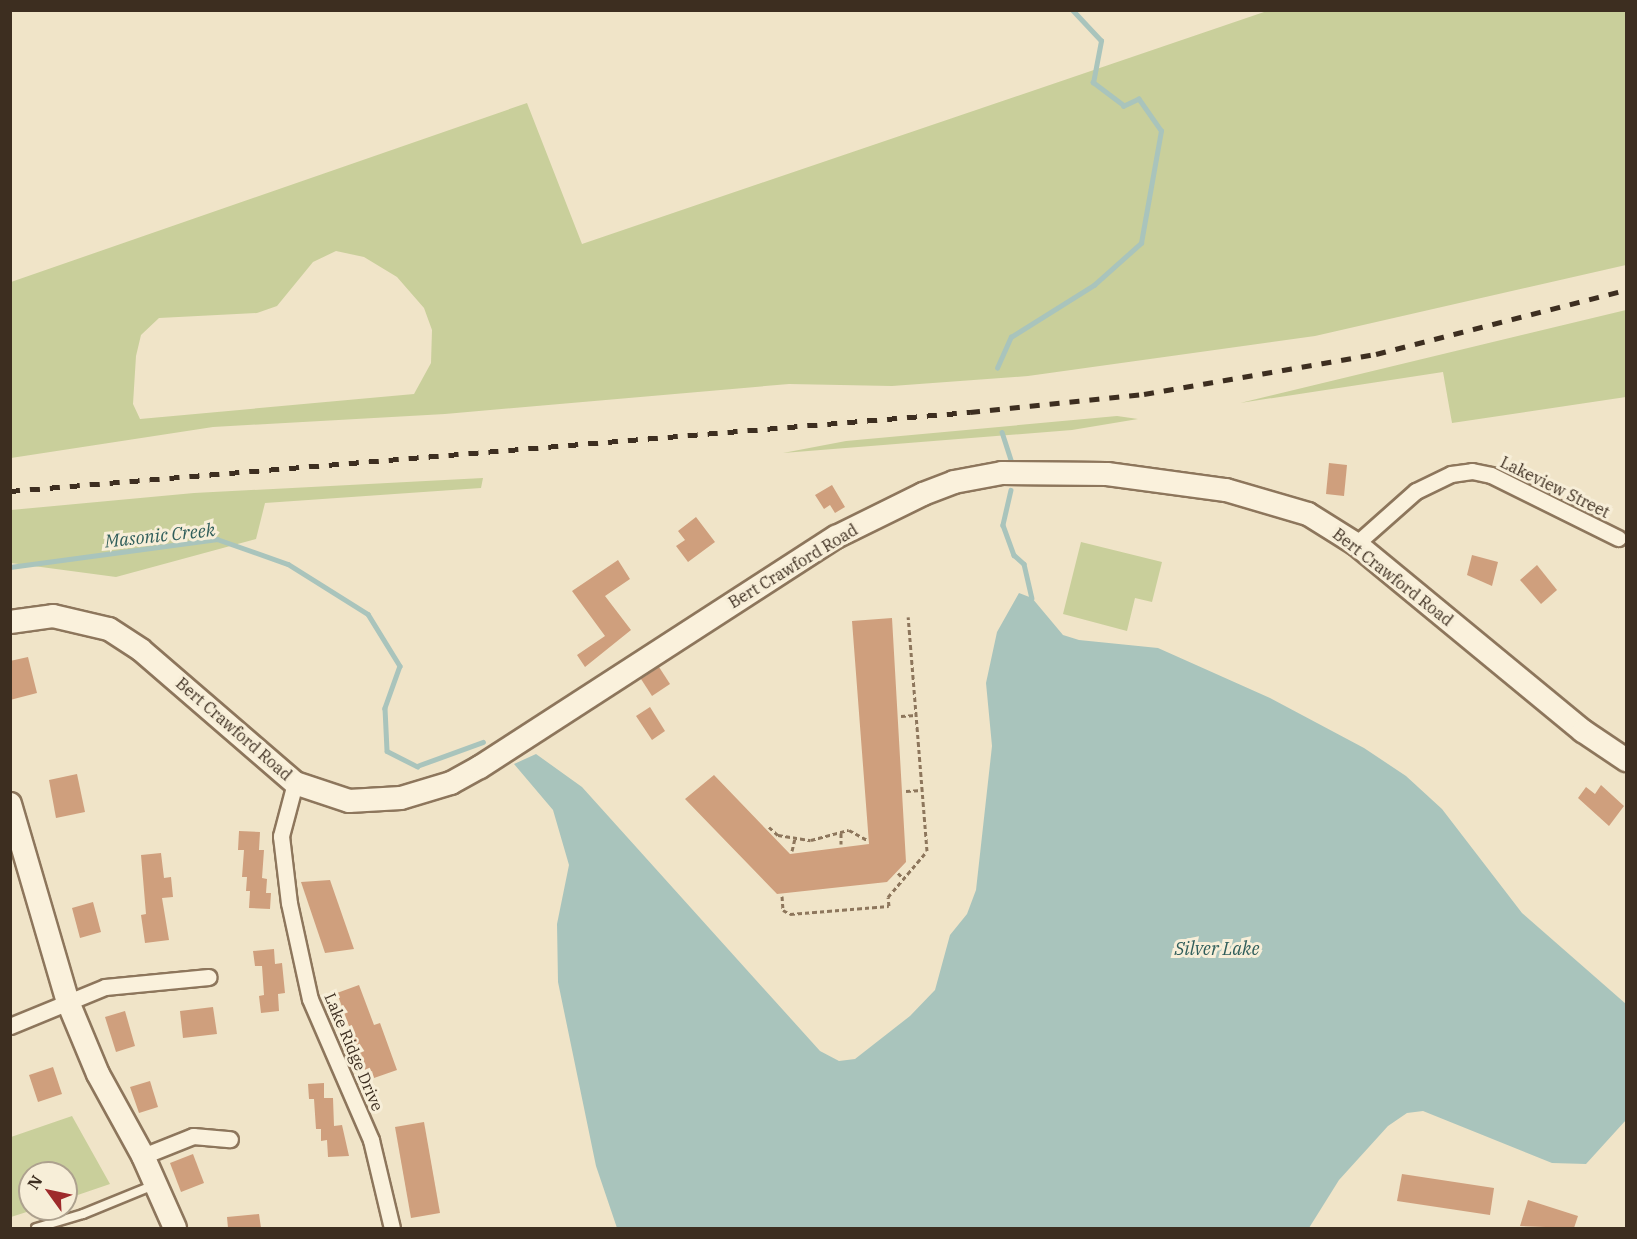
<!DOCTYPE html>
<style>
body{margin:0}
#map{position:relative;width:1637px;height:1239px;overflow:hidden;background:#f0e4c8;font-family:"IBM Plex Serif",serif}
div>[style]{position:absolute}
.green>*{inset:0;background:#c9cf9b}
.water>*{inset:0;background:#a9c4bc}
.stream>*{height:4.5px;margin:-2.25px;padding:0 2.25px;transform-origin:2.25px;border-radius:2.25px;background:#a9c4bc}
.building>*{inset:0;background:#cf9f7d}
.path>*{height:3px;margin-top:-1.5px;transform-origin:0;background:repeating-linear-gradient(90deg,#8d765c 0 4.5px,transparent 0 7.5px)}
.roads{filter:drop-shadow(2px 0 #8d765c) drop-shadow(-2px 0 #8d765c) drop-shadow(0 2px #8d765c) drop-shadow(0 -2px #8d765c)}
.lane>*{height:8px;margin:-4px;padding:0 4px;transform-origin:4px;border-radius:4px;background:#faf1dc}
.street>*{height:15px;margin:-7.5px;padding:0 7.5px;transform-origin:7.5px;border-radius:7.5px;background:#faf1dc}
.secondary>*{height:22px;margin:-11px;padding:0 11px;transform-origin:11px;border-radius:11px;background:#faf1dc}
.rail>*{height:4.5px;margin-top:-2.25px;transform-origin:0;background:repeating-linear-gradient(90deg,#3d2e20 0 10px,transparent 0 20px)}
span{translate:-50% -50%;white-space:nowrap;text-align:center;line-height:1.15;-webkit-text-stroke:6px #f7eed8;paint-order:stroke}
.street-label{font-size:16px;color:#3d2e20}
.water-label{font-size:18px;color:#2f5d5a;font-style:italic}
.frame{position:absolute;inset:0;border:12px solid #3d2e20;pointer-events:none}
.north{position:absolute;left:18px;top:1161px;width:60px;height:60px;box-sizing:border-box;background:#f7eed8;border:2px solid #ada18e;border-radius:50%;rotate:303deg;font-size:16px;font-weight:700;line-height:24px;text-align:center;color:#3d2e20}
.north::after{content:'';display:block;margin:auto;width:21px;height:27px;background:#9e2a2b;clip-path:polygon(50% 0,100% 100%,50% 72%,0 100%)}
</style>
<div id="map">
<div class="green">
<i style="clip-path:polygon(evenodd,1267px 11px,1626px 11px,1626px 265px,1315px 336px,1028px 376px,892px 386px,789px 384px,445px 414px,213px 427px,11px 458px,11px 282px,527px 103px,582px 244px,1267px 11px,336px 251px,364px 257px,397px 277px,424px 308px,432px 330px,431px 363px,414px 394px,140px 419px,133px 404px,136px 356px,141px 335px,159px 318px,257px 313px,277px 306px,313px 262px,336px 251px)"></i>
<i style="clip-path:polygon(1626px 310px,1626px 397px,1452px 423px,1443px 372px,1240px 403px)"></i>
<i style="clip-path:polygon(1117px 416px,1138px 419px,1072px 430px,783px 453px,846px 441px)"></i>
<i style="clip-path:polygon(483px 478px,481px 488px,265px 503px,256px 539px,116px 577px,11px 563px,11px 510px,194px 493px)"></i>
<i style="clip-path:polygon(1081px 542px,1162px 562px,1152px 602px,1135px 598px,1127px 631px,1063px 614px)"></i>
<i style="clip-path:polygon(72px 1116px,110px 1184px,66px 1199px,66px 1173px,30px 1173px,30px 1209px,36px 1209px,11px 1217px,11px 1137px)"></i>
</div>
<div class="water">
<i style="clip-path:polygon(1019px 593px,1032px 598px,1063px 635px,1079px 640px,1158px 648px,1270px 698px,1364px 748px,1406px 776px,1442px 809px,1522px 913px,1626px 1004px,1626px 1120px,1586px 1164px,1552px 1163px,1423px 1111px,1407px 1113px,1388px 1126px,1339px 1180px,1309px 1228px,617px 1228px,596px 1166px,558px 982px,557px 924px,569px 865px,553px 810px,514px 764px,536px 754px,582px 787px,820px 1051px,839px 1061px,855px 1059px,910px 1016px,935px 990px,950px 935px,967px 914px,976px 890px,992px 746px,986px 683px,997px 632px)"></i>
</div>
<div class="stream">
<i style="left:997px;top:368px;width:34px;rotate:-66deg"></i>
<i style="left:1011px;top:337px;width:98px;rotate:-32.1deg"></i>
<i style="left:1094px;top:285px;width:63px;rotate:-41.8deg"></i>
<i style="left:1141px;top:243px;width:114px;rotate:-79.9deg"></i>
<i style="left:1161px;top:131px;width:39px;rotate:-125deg"></i>
<i style="left:1139px;top:99px;width:17px;rotate:155deg"></i>
<i style="left:1124px;top:106px;width:39px;rotate:-143deg"></i>
<i style="left:1093px;top:83px;width:43px;rotate:-79.2deg"></i>
<i style="left:1101px;top:41px;width:42px;rotate:-133.1deg"></i>
<i style="left:1002px;top:432px;width:33px;rotate:72deg"></i>
<i style="left:1011px;top:490px;width:36px;rotate:103deg"></i>
<i style="left:1003px;top:525px;width:32px;rotate:70deg"></i>
<i style="left:1014px;top:555px;width:13px;rotate:42deg"></i>
<i style="left:1024px;top:564px;width:35px;rotate:77deg"></i>
<i style="left:10px;top:567px;width:209px;rotate:-7.7deg"></i>
<i style="left:217px;top:539px;width:75px;rotate:19.4deg"></i>
<i style="left:288px;top:564px;width:94px;rotate:32deg"></i>
<i style="left:368px;top:614px;width:61px;rotate:58.4deg"></i>
<i style="left:400px;top:666px;width:45px;rotate:109.7deg"></i>
<i style="left:385px;top:708px;width:43px;rotate:87.3deg"></i>
<i style="left:387px;top:751px;width:34px;rotate:27deg"></i>
<i style="left:417px;top:766px;width:70px;rotate:-20deg"></i>
</div>
<div class="building">
<i style="clip-path:polygon(1329px 463px,1347px 465px,1344px 496px,1326px 494px)"></i>
<i style="clip-path:polygon(832px 485px,845px 507px,835px 513px,830px 505px,824px 509px,815px 495px)"></i>
<i style="clip-path:polygon(696px 517px,715px 542px,688px 562px,676px 546px,685px 540px,678px 531px)"></i>
<i style="clip-path:polygon(1472px 555px,1498px 562px,1492px 586px,1467px 575px)"></i>
<i style="clip-path:polygon(618px 560px,630px 579px,605px 596px,631px 630px,585px 667px,577px 655px,605px 636px,572px 591px)"></i>
<i style="clip-path:polygon(1537px 565px,1557px 590px,1541px 604px,1520px 580px)"></i>
<i style="clip-path:polygon(892px 618px,906px 862px,887px 882px,777px 894px,685px 799px,714px 775px,790px 854px,869px 844px,852px 621px)"></i>
<i style="clip-path:polygon(28px 657px,37px 693px,10px 700px,10px 661px)"></i>
<i style="clip-path:polygon(659px 667px,670px 684px,652px 696px,641px 679px)"></i>
<i style="clip-path:polygon(650px 707px,665px 731px,652px 740px,636px 716px)"></i>
<i style="clip-path:polygon(77px 774px,85px 812px,56px 818px,49px 780px)"></i>
<i style="clip-path:polygon(1601px 785px,1624px 806px,1609px 826px,1578px 798px,1586px 787px,1595px 794px)"></i>
<i style="clip-path:polygon(239px 831px,260px 832px,259px 850px,264px 850px,262px 878px,267px 879px,266px 893px,271px 893px,270px 909px,249px 908px,250px 891px,246px 891px,247px 877px,242px 877px,244px 850px,238px 850px)"></i>
<i style="clip-path:polygon(161px 853px,164px 878px,171px 877px,173px 897px,162px 898px,169px 940px,145px 943px,141px 915px,146px 914px,141px 855px)"></i>
<i style="clip-path:polygon(330px 880px,354px 949px,325px 953px,301px 882px)"></i>
<i style="clip-path:polygon(93px 902px,101px 932px,80px 938px,72px 908px)"></i>
<i style="clip-path:polygon(274px 949px,275px 964px,282px 963px,285px 993px,278px 994px,279px 1011px,261px 1013px,259px 996px,264px 995px,262px 966px,255px 966px,253px 951px)"></i>
<i style="clip-path:polygon(359px 985px,374px 1025px,380px 1023px,397px 1070px,374px 1078px,372px 1071px,366px 1073px,337px 993px)"></i>
<i style="clip-path:polygon(213px 1007px,217px 1034px,183px 1038px,180px 1011px)"></i>
<i style="clip-path:polygon(125px 1011px,135px 1046px,116px 1052px,105px 1017px)"></i>
<i style="clip-path:polygon(53px 1067px,62px 1094px,38px 1102px,29px 1075px)"></i>
<i style="clip-path:polygon(150px 1081px,158px 1107px,139px 1113px,130px 1087px)"></i>
<i style="clip-path:polygon(324px 1083px,324px 1098px,316px 1098px,333px 1098px,334px 1126px,342px 1125px,349px 1156px,328px 1157px,327px 1140px,321px 1141px,321px 1129px,316px 1129px,314px 1099px,309px 1099px,308px 1084px)"></i>
<i style="clip-path:polygon(424px 1122px,440px 1213px,411px 1218px,395px 1127px)"></i>
<i style="clip-path:polygon(193px 1154px,204px 1183px,181px 1192px,170px 1163px)"></i>
<i style="clip-path:polygon(1402px 1174px,1494px 1188px,1490px 1215px,1397px 1201px)"></i>
<i style="clip-path:polygon(1528px 1200px,1578px 1216px,1574px 1228px,1520px 1226px)"></i>
<i style="clip-path:polygon(259px 1214px,261px 1228px,228px 1228px,227px 1217px)"></i>
</div>
<div class="path">
<i style="left:901px;top:716px;width:15px;rotate:-4deg"></i>
<i style="left:906px;top:791px;width:16px;rotate:-4deg"></i>
<i style="left:769px;top:827px;width:12px;rotate:42deg"></i>
<i style="left:778px;top:835px;width:33px;rotate:9deg"></i>
<i style="left:811px;top:840px;width:39px;rotate:-15deg"></i>
<i style="left:849px;top:830px;width:21px;rotate:29deg"></i>
<i style="left:841px;top:833px;width:11px;rotate:90deg"></i>
<i style="left:792px;top:851px;width:13px;rotate:-77deg"></i>
<i style="left:898px;top:873px;width:8px;rotate:45deg"></i>
<i style="left:782px;top:896px;width:14px;rotate:86deg"></i>
<i style="left:783px;top:910px;width:8px;rotate:30deg"></i>
<i style="left:790px;top:914px;width:99px;rotate:-4.6deg"></i>
<i style="left:889px;top:906px;width:9px;rotate:-96deg"></i>
<i style="left:888px;top:897px;width:60px;rotate:-49.7deg"></i>
<i style="left:927px;top:851px;width:235px;rotate:-94.6deg"></i>
</div>
<div class="roads">
<div class="lane">
<i style="left:36px;top:1228px;width:49px;rotate:-16.6deg"></i>
<i style="left:83px;top:1214px;width:77px;rotate:-22.2deg"></i>
</div>
<div class="street">
<i style="left:1356px;top:544px;width:80px;rotate:-41.5deg"></i>
<i style="left:1416px;top:491px;width:39px;rotate:-26deg"></i>
<i style="left:1451px;top:474px;width:21px;rotate:-8deg"></i>
<i style="left:1472px;top:471px;width:19px;rotate:12deg"></i>
<i style="left:1491px;top:475px;width:142px;rotate:26.4deg"></i>
<i style="left:295px;top:783px;width:55px;rotate:104.8deg"></i>
<i style="left:281px;top:836px;width:67px;rotate:83.2deg"></i>
<i style="left:289px;top:903px;width:98px;rotate:77.7deg"></i>
<i style="left:310px;top:999px;width:154px;rotate:66.6deg"></i>
<i style="left:371px;top:1140px;width:90px;rotate:76.6deg"></i>
<i style="left:10px;top:1026px;width:103px;rotate:-22.3deg"></i>
<i style="left:105px;top:987px;width:104px;rotate:-5.5deg"></i>
<i style="left:143px;top:1156px;width:54px;rotate:-21.8deg"></i>
<i style="left:193px;top:1136px;width:37px;rotate:5deg"></i>
</div>
<div class="secondary">
<i style="left:10px;top:622px;width:43px;rotate:-7.9deg"></i>
<i style="left:53px;top:616px;width:57px;rotate:13.1deg"></i>
<i style="left:109px;top:629px;width:38px;rotate:33deg"></i>
<i style="left:141px;top:650px;width:203px;rotate:40.8deg"></i>
<i style="left:295px;top:783px;width:57px;rotate:18.4deg"></i>
<i style="left:349px;top:801px;width:52px;rotate:-3.3deg"></i>
<i style="left:401px;top:798px;width:52px;rotate:-16.7deg"></i>
<i style="left:451px;top:783px;width:33px;rotate:-29deg"></i>
<i style="left:480px;top:767px;width:424px;rotate:-32.9deg"></i>
<i style="left:836px;top:537px;width:97px;rotate:-26.3deg"></i>
<i style="left:923px;top:494px;width:33px;rotate:-21deg"></i>
<i style="left:954px;top:482px;width:49px;rotate:-10.6deg"></i>
<i style="left:1002px;top:473px;width:105px;rotate:0.5deg"></i>
<i style="left:1107px;top:474px;width:120px;rotate:7.7deg"></i>
<i style="left:1226px;top:490px;width:85px;rotate:16.3deg"></i>
<i style="left:1308px;top:514px;width:57px;rotate:32deg"></i>
<i style="left:1356px;top:544px;width:294px;rotate:39.5deg"></i>
<i style="left:1583px;top:731px;width:52px;rotate:34deg"></i>
<i style="left:10px;top:804px;width:206px;rotate:73.7deg"></i>
<i style="left:68px;top:1002px;width:78px;rotate:67.4deg"></i>
<i style="left:98px;top:1074px;width:94px;rotate:61.2deg"></i>
<i style="left:143px;top:1156px;width:79px;rotate:66deg"></i>
</div>
</div>
<div class="rail">
<i style="left:10px;top:491px;width:963px;rotate:-4.7deg"></i>
<i style="left:970px;top:412px;width:175px;rotate:-5.9deg"></i>
<i style="left:1144px;top:394px;width:235px;rotate:-9.8deg"></i>
<i style="left:1376px;top:354px;width:258px;rotate:-14.4deg"></i>
</div>
<div class="street-label">
<span style="left:1555px;top:487px;rotate:26deg">Lakeview Street</span>
<span style="left:793px;top:566px;rotate:-31deg">Bert Crawford Road</span>
<span style="left:1393px;top:577px;rotate:38deg">Bert Crawford Road</span>
<span style="left:234px;top:729px;rotate:41deg">Bert Crawford Road</span>
<span style="left:354px;top:1052px;rotate:67deg">Lake Ridge Drive</span>
</div>
<div class="water-label">
<span style="left:160px;top:536px;rotate:-6deg">Masonic Creek</span>
<span style="left:1217px;top:949px">Silver Lake</span>
</div>
<div class="frame"></div>
<div class="north">N</div>
</div>
